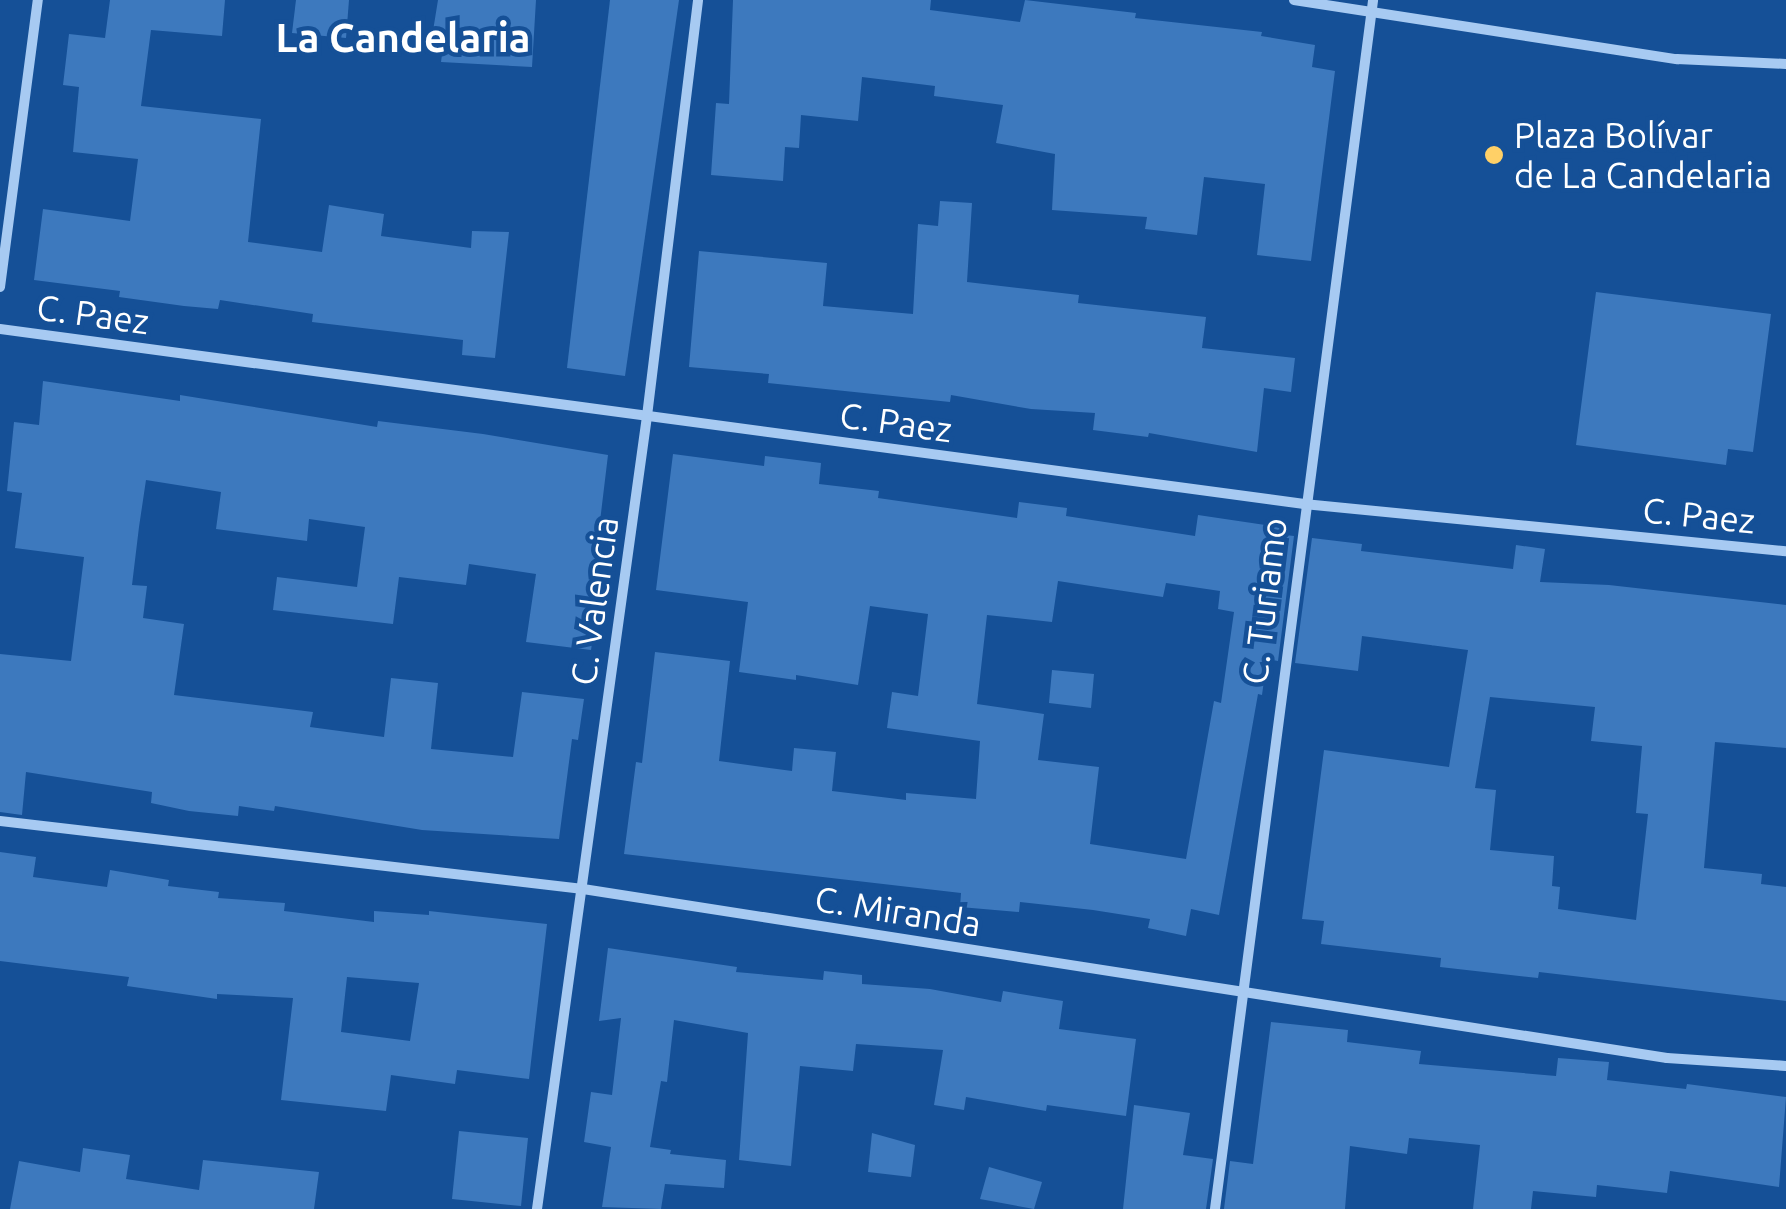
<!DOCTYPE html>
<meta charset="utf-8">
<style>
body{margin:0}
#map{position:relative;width:1786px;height:1209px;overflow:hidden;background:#155097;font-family:Ubuntu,sans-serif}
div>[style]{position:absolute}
.building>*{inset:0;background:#3d79be}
.minor>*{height:10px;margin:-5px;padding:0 5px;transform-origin:5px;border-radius:5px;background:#a7caf2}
.dots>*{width:28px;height:28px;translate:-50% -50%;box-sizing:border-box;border:5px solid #155097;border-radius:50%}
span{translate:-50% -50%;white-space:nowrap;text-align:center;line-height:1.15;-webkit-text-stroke:9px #155097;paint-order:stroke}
.poi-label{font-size:35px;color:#fff}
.left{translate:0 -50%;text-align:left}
.street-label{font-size:35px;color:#fff}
.quarter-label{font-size:40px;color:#fff;font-weight:700}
</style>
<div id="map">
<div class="building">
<i style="clip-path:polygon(110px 0,225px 0,222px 36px,151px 30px,141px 106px,261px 119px,248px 242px,322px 252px,329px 205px,384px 214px,381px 236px,471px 248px,472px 231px,509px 232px,495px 358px,462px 355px,463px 340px,312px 322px,313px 314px,220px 300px,218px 309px,184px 306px,119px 297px,120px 291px,34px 280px,43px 209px,130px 221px,138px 159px,73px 152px,79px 87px,63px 85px,69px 34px,105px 38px)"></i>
<i style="clip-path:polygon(296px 0,349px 0,346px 38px,292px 33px)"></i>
<i style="clip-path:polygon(438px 0,536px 0,532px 67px,441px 62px,444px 39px,432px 37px)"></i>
<i style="clip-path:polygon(610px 0,679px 0,625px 376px,567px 368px)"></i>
<i style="clip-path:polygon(733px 0,931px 0,930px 10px,1020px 22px,1025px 0,1136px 13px,1135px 18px,1262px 32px,1261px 36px,1315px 45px,1312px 67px,1335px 71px,1311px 261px,1257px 255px,1265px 184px,1204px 177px,1197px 235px,1145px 229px,1147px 217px,1052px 210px,1055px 154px,996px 143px,1003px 105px,934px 96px,935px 86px,862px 77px,858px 121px,801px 115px,799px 148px,785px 147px,783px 181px,711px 175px,716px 103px,729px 104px)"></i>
<i style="clip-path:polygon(940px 201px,972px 203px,967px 282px,1079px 295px,1078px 303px,1206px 317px,1202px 348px,1295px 358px,1291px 392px,1264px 388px,1257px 452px,1149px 433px,1148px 437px,1093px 430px,1095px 413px,1031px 409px,951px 395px,950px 402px,768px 383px,769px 374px,689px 367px,699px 251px,827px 263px,823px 306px,913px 314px,918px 224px,938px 226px)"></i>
<i style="clip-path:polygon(1596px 292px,1771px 314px,1753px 452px,1728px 449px,1726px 465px,1576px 445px)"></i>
<i style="clip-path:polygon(43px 381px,180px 401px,180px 395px,377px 427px,378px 421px,483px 434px,608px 455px,592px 588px,600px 589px,591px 650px,526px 642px,536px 574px,469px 564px,466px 585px,399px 577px,393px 624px,273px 610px,277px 577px,357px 587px,365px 527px,309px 519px,307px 541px,216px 529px,221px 492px,146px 480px,139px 527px,132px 585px,147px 586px,143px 618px,184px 624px,174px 695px,313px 712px,310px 727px,384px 737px,391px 678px,438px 683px,431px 749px,513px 757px,522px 692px,584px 699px,578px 740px,572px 739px,559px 839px,422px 830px,275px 806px,274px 811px,239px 806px,238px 816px,189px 811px,151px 803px,152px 792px,26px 772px,22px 815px,0 812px,0 654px,71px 661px,84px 557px,15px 548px,22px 493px,7px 491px,14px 422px,39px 425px)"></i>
<i style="clip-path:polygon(evenodd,673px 454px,764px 466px,765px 456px,821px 463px,819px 484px,879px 491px,878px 498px,1017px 518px,1019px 502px,1067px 508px,1066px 516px,1195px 536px,1198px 515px,1286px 528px,1285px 535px,1294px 536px,1278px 661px,1267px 659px,1262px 695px,1258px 694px,1219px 915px,1191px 909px,1186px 936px,1148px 928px,1150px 919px,1093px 910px,1020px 902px,1019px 912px,960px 907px,961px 893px,624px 854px,636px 762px,642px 763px,655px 652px,730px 661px,719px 761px,792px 771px,794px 748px,836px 752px,832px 791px,906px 800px,906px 793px,976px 799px,980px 741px,887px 728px,892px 692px,918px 696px,928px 614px,870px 606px,858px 685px,796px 675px,796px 680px,739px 672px,748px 602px,656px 590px,673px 454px,1058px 581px,1163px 597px,1166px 583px,1220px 591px,1218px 609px,1234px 612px,1221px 703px,1214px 701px,1186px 859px,1090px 844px,1099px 767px,1038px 760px,1044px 714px,977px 704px,987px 615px,1052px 622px,1058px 581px)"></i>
<i style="clip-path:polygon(evenodd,1312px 538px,1362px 544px,1361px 551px,1513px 569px,1516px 545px,1545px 549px,1540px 582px,1609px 585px,1786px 605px,1786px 748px,1715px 742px,1704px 868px,1762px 874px,1761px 884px,1786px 887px,1786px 1001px,1539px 972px,1538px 978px,1440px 967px,1441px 958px,1321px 944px,1324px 921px,1302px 919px,1324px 750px,1449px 767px,1468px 650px,1362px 636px,1358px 671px,1295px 663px,1312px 538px,1490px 697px,1595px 707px,1591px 741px,1642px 746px,1636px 813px,1648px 814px,1636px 920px,1558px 909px,1560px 887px,1552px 886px,1554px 856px,1490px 850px,1496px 790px,1475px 788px,1490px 697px)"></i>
<i style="clip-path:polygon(1052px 670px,1094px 674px,1091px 708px,1049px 703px)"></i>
<i style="clip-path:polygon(evenodd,0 852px,36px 857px,33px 877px,107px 887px,110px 870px,169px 880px,168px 886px,219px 892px,218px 898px,285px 903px,284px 911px,374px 922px,374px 911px,429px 915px,429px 911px,547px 924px,529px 1079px,457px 1070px,455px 1084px,391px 1075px,386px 1111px,281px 1100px,293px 998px,217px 994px,217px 999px,127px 986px,129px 977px,0 961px,0 852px,347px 977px,419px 983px,410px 1041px,341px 1032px,347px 977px)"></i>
<i style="clip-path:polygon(608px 948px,737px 967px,736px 972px,823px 980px,824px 971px,862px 975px,862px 984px,930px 989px,1001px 1002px,1003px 991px,1063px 1001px,1059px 1029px,1136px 1039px,1126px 1116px,1047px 1105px,1046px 1111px,966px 1097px,964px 1110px,934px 1105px,943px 1050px,856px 1044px,853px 1071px,800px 1066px,791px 1166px,739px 1160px,748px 1033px,674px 1020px,667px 1082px,661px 1081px,650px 1147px,671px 1150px,670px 1154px,726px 1160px,724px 1188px,665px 1184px,661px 1209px,602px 1207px,611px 1147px,584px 1142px,591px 1092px,612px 1095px,621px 1018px,599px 1021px)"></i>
<i style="clip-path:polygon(1271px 1022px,1348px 1030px,1347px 1042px,1421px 1051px,1419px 1064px,1556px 1076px,1558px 1058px,1609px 1062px,1607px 1080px,1686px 1089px,1687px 1084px,1786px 1097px,1779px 1187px,1670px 1171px,1667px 1193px,1597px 1185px,1596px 1197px,1533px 1191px,1531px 1209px,1473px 1209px,1480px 1145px,1409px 1138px,1407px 1154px,1350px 1146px,1345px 1209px,1224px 1209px,1230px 1161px,1253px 1164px)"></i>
<i style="clip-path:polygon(1134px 1105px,1190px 1113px,1183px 1155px,1213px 1159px,1206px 1209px,1123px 1209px)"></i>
<i style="clip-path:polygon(459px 1131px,528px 1138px,521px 1206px,452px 1199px)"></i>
<i style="clip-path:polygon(872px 1133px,915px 1145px,911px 1177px,868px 1172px)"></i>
<i style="clip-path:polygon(83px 1148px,130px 1155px,126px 1179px,199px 1190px,203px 1160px,319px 1172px,314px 1209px,10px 1209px,19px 1161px,80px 1172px)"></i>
<i style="clip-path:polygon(989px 1167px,1042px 1182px,1034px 1209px,980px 1199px)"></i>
</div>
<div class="minor">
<i style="left:1294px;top:0;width:388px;rotate:8.8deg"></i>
<i style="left:1677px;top:59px;width:109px;rotate:2.6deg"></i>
<i style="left:0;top:287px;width:290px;rotate:-82.5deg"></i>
<i style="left:0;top:329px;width:1316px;rotate:7.64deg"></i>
<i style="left:1304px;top:504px;width:484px;rotate:5.6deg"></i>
<i style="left:0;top:821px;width:587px;rotate:6.65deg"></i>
<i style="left:583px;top:889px;width:1097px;rotate:8.86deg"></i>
<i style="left:1667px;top:1058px;width:119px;rotate:3.8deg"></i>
<i style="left:537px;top:1209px;width:801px;rotate:-82.1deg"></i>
<i style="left:647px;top:416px;width:419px;rotate:-83deg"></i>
<i style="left:1215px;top:1209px;width:1219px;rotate:-82.55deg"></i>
</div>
<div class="dots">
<i style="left:1494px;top:155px;background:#ffd067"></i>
</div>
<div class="poi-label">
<span class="left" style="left:1514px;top:155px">Plaza Bolívar<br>de La Candelaria</span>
</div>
<div class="street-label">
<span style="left:93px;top:314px;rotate:8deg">C. Paez</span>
<span style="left:896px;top:422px;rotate:8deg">C. Paez</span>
<span style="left:1699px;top:515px;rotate:6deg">C. Paez</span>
<span style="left:594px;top:601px;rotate:-82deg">C. Valencia</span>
<span style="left:1264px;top:601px;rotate:-83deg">C. Turiamo</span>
<span style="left:898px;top:911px;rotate:9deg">C. Miranda</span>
</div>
<div class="quarter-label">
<span style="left:403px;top:38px">La Candelaria</span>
</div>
</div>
